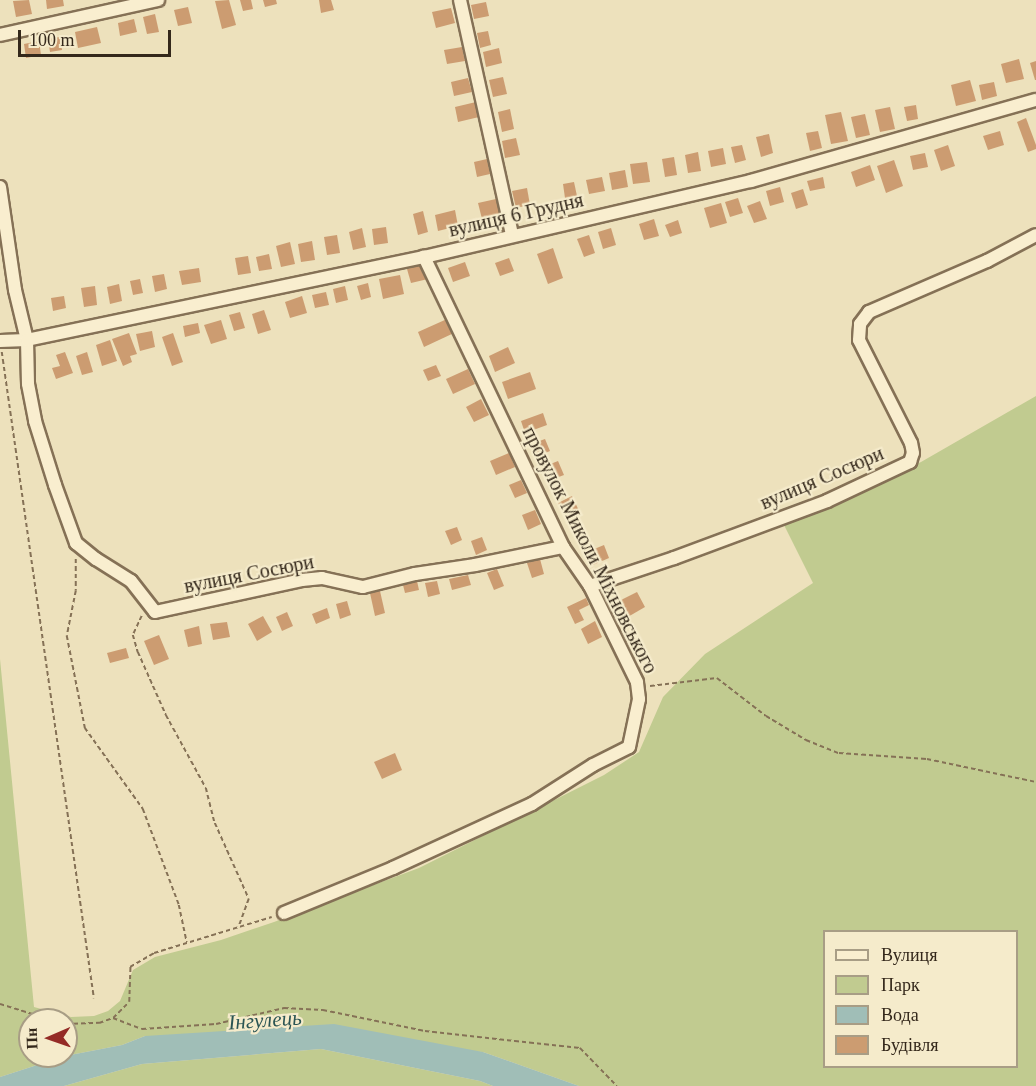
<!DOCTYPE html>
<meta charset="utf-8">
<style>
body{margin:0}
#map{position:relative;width:1036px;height:1086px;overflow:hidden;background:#ede1bc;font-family:"Times New Roman",serif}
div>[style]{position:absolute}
.green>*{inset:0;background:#c1cb90}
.water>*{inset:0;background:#a0beb7}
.building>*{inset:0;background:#cc9c71}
.path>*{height:1.5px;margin-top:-0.75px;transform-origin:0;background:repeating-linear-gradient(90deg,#857156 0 4.5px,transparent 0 7.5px)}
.roads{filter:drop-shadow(2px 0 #857156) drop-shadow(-2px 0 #857156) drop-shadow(0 2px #857156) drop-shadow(0 -2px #857156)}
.street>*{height:12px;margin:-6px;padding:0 6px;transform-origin:6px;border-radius:6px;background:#f9eecf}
span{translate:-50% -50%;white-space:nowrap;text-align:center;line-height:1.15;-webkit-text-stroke:4.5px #f5ebcb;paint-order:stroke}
.street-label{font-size:20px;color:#34281b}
.water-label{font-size:21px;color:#2a5453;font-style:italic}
.legend{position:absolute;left:823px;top:930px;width:195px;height:138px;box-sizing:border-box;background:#f5ebcb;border:2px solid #a89d85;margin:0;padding:8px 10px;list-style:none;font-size:18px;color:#34281b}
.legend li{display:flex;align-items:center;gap:12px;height:30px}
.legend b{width:30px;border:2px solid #a89d85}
.north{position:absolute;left:18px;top:1008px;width:60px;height:60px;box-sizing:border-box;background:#f5ebcb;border:2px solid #a89d85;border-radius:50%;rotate:268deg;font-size:16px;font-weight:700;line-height:24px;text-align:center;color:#34281b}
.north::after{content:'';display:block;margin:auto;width:21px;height:27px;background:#942b26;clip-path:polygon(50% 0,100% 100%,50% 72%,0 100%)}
.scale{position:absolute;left:18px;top:30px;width:153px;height:27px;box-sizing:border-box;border:3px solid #34281b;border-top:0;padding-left:8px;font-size:18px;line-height:21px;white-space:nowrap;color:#34281b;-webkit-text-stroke:4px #f5ebcb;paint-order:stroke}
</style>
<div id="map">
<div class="green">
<i style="clip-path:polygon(evenodd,1036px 396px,1036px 1086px,579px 1086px,483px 1052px,145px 1036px,122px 1045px,65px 1056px,0 1077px,0 659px,34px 1007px,71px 1017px,94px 1016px,108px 1011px,120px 1001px,133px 970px,155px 957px,221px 940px,274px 922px,419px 868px,604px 775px,639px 752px,663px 697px,705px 654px,813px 583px,784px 525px,921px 462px,1036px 396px,824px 932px,1016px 932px,1016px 1066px,824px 1066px,824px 932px,1036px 396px,30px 1020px,66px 1020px,66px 1056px,30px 1056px,30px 1020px)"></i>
<i style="clip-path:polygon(321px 1049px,480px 1081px,493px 1086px,64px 1086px,142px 1064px)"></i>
</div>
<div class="water">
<i style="clip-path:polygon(334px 1024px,483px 1052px,579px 1086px,493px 1086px,480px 1081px,321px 1049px,142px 1064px,64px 1086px,0 1086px,0 1077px,65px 1056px,122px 1045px,145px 1036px)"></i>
</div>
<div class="building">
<i style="clip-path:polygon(29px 0,32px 14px,16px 17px,13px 1px)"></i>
<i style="clip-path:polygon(46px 0,63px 0,64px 6px,47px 9px)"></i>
<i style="clip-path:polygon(229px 0,236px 25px,222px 29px,215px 1px)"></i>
<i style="clip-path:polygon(240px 0,251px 0,253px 9px,243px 11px)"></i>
<i style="clip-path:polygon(263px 0,276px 0,277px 4px,265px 7px)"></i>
<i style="clip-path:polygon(319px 0,331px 0,334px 10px,321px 13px)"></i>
<i style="clip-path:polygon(486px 2px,489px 16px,474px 19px,471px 5px)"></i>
<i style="clip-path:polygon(188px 7px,192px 23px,178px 26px,174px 10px)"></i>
<i style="clip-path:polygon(451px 8px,455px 23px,436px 28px,432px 12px)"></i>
<i style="clip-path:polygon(155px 14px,159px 32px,147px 34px,143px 17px)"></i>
<i style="clip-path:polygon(134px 19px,137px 32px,120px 36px,118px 23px)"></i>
<i style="clip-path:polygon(97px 27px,101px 43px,78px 48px,75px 32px)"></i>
<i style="clip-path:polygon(488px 31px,491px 45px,480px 48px,477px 33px)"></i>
<i style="clip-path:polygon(60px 37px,62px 50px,50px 52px,48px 39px)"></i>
<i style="clip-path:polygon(39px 41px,41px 55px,26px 58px,24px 44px)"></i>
<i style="clip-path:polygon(462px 47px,465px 61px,447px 64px,444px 50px)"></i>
<i style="clip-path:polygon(499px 48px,502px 63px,486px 67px,483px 52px)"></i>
<i style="clip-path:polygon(1019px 59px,1024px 79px,1006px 83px,1001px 64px)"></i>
<i style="clip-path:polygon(1036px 61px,1036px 80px,1035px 80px,1030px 63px)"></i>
<i style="clip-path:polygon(503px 77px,507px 94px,493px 97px,489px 80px)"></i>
<i style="clip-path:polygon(468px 78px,472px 92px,454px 96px,451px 82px)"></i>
<i style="clip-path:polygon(970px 80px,976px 101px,956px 106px,951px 85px)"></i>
<i style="clip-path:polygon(994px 82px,997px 96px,982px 100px,979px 85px)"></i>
<i style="clip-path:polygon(476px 102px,479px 117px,458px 122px,455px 107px)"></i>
<i style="clip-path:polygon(916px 105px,918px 119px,907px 121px,904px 107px)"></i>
<i style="clip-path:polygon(890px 107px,895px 129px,880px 132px,875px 110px)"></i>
<i style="clip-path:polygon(510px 109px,514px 129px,502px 132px,498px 112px)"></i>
<i style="clip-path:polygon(841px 112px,848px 141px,831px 144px,825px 115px)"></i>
<i style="clip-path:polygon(865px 114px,870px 135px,856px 138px,851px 117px)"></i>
<i style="clip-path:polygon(1026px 118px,1036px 145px,1036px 149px,1028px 152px,1017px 122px)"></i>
<i style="clip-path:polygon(818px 131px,822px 148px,810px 151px,806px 133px)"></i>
<i style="clip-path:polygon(1000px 131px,1004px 145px,988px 150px,983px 136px)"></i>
<i style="clip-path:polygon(769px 134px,773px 153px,761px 157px,756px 137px)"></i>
<i style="clip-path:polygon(516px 138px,520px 155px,505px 158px,502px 141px)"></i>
<i style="clip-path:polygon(742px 145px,746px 160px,735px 163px,731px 147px)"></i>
<i style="clip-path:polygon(948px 145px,955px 166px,941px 171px,934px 150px)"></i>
<i style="clip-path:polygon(723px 148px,726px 164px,711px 167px,708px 151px)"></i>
<i style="clip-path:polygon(698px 152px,701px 171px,688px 173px,685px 155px)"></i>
<i style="clip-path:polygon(925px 153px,928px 167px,913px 170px,910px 156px)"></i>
<i style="clip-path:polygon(674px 157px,677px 175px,665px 177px,662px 159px)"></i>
<i style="clip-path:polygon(487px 159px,490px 174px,477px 177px,474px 162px)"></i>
<i style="clip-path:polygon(894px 160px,903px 186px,886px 193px,877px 166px)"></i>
<i style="clip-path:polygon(647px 162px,650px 182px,633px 184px,630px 164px)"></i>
<i style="clip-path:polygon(870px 165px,875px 180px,856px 187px,851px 172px)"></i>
<i style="clip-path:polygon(625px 170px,628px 187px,612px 190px,609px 173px)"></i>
<i style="clip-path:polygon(602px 177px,605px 191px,589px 194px,586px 180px)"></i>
<i style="clip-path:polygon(823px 177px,825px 188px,810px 191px,807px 181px)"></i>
<i style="clip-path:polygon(574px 182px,577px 196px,565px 198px,563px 184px)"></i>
<i style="clip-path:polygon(780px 187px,784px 202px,770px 206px,766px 191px)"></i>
<i style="clip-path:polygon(527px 188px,530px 205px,516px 208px,512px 191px)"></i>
<i style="clip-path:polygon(803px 189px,808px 205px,796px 209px,791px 193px)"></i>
<i style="clip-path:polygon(738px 198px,743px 213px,730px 217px,725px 202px)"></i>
<i style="clip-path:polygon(496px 199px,500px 215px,482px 219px,478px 203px)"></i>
<i style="clip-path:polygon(760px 201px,767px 219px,754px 223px,747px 206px)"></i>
<i style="clip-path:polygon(721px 203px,727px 223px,710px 228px,704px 208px)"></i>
<i style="clip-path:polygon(455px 210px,458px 226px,438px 231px,435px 215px)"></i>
<i style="clip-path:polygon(423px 211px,428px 232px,418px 235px,413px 214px)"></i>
<i style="clip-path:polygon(654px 219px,659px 236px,644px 240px,639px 224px)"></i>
<i style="clip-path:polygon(678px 220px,682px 233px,670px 237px,665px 225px)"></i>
<i style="clip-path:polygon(386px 227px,388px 243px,374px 245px,372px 229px)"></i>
<i style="clip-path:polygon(362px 228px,366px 247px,353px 250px,349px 232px)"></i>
<i style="clip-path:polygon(611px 228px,616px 245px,603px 249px,598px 232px)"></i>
<i style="clip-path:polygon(337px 235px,340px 253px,327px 255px,324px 237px)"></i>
<i style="clip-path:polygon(589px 235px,595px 253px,584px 257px,577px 239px)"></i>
<i style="clip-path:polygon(312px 241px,315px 260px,301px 262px,298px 244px)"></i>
<i style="clip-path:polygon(290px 242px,295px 264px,281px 267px,276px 246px)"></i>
<i style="clip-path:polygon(553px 248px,563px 278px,548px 284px,537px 254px)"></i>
<i style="clip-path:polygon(269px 254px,272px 269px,259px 271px,256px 257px)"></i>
<i style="clip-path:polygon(248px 256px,251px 273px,238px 275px,235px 258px)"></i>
<i style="clip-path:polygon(509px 258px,514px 271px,500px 276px,495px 263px)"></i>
<i style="clip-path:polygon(465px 262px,470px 276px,453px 282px,448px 268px)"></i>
<i style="clip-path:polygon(424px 264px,428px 279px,411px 283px,407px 269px)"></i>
<i style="clip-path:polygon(199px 268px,201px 282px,182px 285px,179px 271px)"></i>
<i style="clip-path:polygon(164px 274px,167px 289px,155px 292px,152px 276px)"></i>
<i style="clip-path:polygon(400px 275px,404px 294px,383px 299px,379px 279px)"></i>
<i style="clip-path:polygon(140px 279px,143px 293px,133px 295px,130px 281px)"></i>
<i style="clip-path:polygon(368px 283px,371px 297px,361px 300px,357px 286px)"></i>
<i style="clip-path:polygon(119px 284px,122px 301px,110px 304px,107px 287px)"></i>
<i style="clip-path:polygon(95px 286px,97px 305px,84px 307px,81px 288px)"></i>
<i style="clip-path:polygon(345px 286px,348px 300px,336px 303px,333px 289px)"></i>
<i style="clip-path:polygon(326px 292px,329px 305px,315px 308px,312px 295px)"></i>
<i style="clip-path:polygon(64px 296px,66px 308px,53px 311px,51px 298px)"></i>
<i style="clip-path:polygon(302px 296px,307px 313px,290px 318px,285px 302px)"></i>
<i style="clip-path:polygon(264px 310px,271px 330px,258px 334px,252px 314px)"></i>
<i style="clip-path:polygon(240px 312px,245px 328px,234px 331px,229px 315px)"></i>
<i style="clip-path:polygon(447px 319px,454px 333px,424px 347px,418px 332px)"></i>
<i style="clip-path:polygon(221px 320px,227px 339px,211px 344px,204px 325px)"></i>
<i style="clip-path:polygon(198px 323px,200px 333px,185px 337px,183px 326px)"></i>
<i style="clip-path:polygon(152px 331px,155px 347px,140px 351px,136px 334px)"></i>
<i style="clip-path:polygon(129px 333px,137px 354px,130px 356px,132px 362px,123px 366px,112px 339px)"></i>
<i style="clip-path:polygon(173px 333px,183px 362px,172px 366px,162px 337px)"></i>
<i style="clip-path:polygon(110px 340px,117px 361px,102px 366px,96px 345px)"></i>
<i style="clip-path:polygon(508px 347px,515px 363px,495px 372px,489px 356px)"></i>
<i style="clip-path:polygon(65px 352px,73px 373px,56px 379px,52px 368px,60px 366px,56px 355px)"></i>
<i style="clip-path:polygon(87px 352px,93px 372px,82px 375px,76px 356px)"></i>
<i style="clip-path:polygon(436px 365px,441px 376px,428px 381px,423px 370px)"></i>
<i style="clip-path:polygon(468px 369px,475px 384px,453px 394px,446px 379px)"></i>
<i style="clip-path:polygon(530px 372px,536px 389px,508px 399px,502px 382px)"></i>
<i style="clip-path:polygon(481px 399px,489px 415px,474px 422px,466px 407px)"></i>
<i style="clip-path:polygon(543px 413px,547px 425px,525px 433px,521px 421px)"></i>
<i style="clip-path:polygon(545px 439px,550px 451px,536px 457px,531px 444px)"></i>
<i style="clip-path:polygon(509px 453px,515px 467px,496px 475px,490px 461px)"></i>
<i style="clip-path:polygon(558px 461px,564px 475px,548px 481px,543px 467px)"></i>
<i style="clip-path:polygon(521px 480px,527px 493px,515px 498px,509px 485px)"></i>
<i style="clip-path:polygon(572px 496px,580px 513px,566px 519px,558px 503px)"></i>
<i style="clip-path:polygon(535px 510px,541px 524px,528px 530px,522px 515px)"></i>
<i style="clip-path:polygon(457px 527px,462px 540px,451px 545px,445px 531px)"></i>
<i style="clip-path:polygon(482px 537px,487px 550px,476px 555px,471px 541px)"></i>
<i style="clip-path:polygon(604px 545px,609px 558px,593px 565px,587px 552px)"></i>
<i style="clip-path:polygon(540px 559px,544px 574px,532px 578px,527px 563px)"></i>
<i style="clip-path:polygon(497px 569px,504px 586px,494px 590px,487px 573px)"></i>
<i style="clip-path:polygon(468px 575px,471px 585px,452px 590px,449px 579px)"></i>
<i style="clip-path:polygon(417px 581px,419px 590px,405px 593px,403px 585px)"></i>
<i style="clip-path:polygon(437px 581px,440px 594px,428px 597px,425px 583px)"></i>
<i style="clip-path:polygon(380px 591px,385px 613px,375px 616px,370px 593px)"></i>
<i style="clip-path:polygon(637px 592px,645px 607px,626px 618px,617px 602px)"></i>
<i style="clip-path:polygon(586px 598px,589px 605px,579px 610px,584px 620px,575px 624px,567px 607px)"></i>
<i style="clip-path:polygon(347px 601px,351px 615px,340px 619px,336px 604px)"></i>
<i style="clip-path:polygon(327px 608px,330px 618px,316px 624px,312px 614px)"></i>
<i style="clip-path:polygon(287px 612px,293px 626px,282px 631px,276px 617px)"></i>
<i style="clip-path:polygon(263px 616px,272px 632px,257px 641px,248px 624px)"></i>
<i style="clip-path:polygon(595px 621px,602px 637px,588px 644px,581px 629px)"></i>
<i style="clip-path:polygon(227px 622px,230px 637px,213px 640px,210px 624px)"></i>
<i style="clip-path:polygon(199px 626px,202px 644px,188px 647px,184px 630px)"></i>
<i style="clip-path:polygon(159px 635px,169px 659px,154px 665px,144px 641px)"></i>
<i style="clip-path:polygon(126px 648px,129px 658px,110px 663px,107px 653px)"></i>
<i style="clip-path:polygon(395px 753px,402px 770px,382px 779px,374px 762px)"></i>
</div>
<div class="path">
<i style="left:2px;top:352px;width:653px;rotate:81.89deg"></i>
<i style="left:76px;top:559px;width:32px;rotate:90deg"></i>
<i style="left:76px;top:591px;width:46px;rotate:101.3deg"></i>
<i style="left:67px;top:636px;width:94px;rotate:78.9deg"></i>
<i style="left:85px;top:728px;width:100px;rotate:54.4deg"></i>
<i style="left:143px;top:809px;width:103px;rotate:69.4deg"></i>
<i style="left:179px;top:905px;width:38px;rotate:78deg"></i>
<i style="left:142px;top:616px;width:21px;rotate:115deg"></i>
<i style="left:133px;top:635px;width:18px;rotate:74deg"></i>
<i style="left:138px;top:652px;width:69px;rotate:66deg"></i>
<i style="left:166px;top:715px;width:83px;rotate:61.3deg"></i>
<i style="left:206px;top:788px;width:36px;rotate:76deg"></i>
<i style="left:215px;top:823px;width:83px;rotate:65.9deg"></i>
<i style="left:249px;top:899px;width:30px;rotate:110deg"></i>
<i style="left:650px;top:686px;width:67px;rotate:-6.8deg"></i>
<i style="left:717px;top:678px;width:62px;rotate:37.8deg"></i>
<i style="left:766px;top:716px;width:47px;rotate:31deg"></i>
<i style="left:806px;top:740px;width:35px;rotate:22deg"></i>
<i style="left:839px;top:753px;width:88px;rotate:3.9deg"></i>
<i style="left:927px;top:759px;width:111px;rotate:11.9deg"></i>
<i style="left:0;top:1004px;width:54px;rotate:17.1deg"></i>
<i style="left:113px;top:1018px;width:31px;rotate:21deg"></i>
<i style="left:142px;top:1029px;width:74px;rotate:-3.9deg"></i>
<i style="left:216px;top:1024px;width:70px;rotate:-13.2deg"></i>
<i style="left:284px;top:1008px;width:39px;rotate:3deg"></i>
<i style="left:323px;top:1010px;width:104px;rotate:11.6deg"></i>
<i style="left:425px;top:1031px;width:156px;rotate:6.3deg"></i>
<i style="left:580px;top:1048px;width:53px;rotate:45.8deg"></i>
<i style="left:66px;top:1024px;width:33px;rotate:-2deg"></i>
<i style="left:99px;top:1023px;width:15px;rotate:-20deg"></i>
<i style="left:113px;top:1018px;width:23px;rotate:-45deg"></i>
<i style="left:129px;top:1002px;width:35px;rotate:-88deg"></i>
<i style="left:130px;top:967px;width:28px;rotate:-30deg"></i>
<i style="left:154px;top:953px;width:123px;rotate:-17deg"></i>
</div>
<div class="roads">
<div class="street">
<i style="left:460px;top:0;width:241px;rotate:77.5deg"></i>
<i style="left:0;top:35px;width:162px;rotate:-12.5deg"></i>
<i style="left:0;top:187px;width:104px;rotate:81.7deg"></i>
<i style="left:15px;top:290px;width:51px;rotate:76.5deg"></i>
<i style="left:27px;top:340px;width:44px;rotate:88.7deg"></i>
<i style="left:28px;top:384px;width:38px;rotate:79deg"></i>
<i style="left:35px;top:421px;width:67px;rotate:72.6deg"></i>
<i style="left:55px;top:485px;width:62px;rotate:70.1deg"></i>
<i style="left:76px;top:543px;width:26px;rotate:39deg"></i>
<i style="left:96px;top:559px;width:41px;rotate:32.2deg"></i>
<i style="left:131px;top:581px;width:39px;rotate:52deg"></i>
<i style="left:155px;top:612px;width:150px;rotate:-12.3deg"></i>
<i style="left:302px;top:580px;width:20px;rotate:-6deg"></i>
<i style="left:322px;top:578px;width:42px;rotate:12.4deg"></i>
<i style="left:363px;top:587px;width:54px;rotate:-14deg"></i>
<i style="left:415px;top:574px;width:61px;rotate:-8.5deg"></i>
<i style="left:475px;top:565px;width:90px;rotate:-11.6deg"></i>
<i style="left:0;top:341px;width:27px;rotate:-2deg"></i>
<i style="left:27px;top:340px;width:406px;rotate:-11.8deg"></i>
<i style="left:424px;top:257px;width:336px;rotate:-13.1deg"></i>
<i style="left:751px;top:181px;width:296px;rotate:-15.9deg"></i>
<i style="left:590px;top:586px;width:89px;rotate:-18.4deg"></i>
<i style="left:674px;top:558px;width:163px;rotate:-20.4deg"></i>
<i style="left:827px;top:501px;width:92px;rotate:-25.2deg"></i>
<i style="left:910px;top:462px;width:9px;rotate:-72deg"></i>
<i style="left:913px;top:453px;width:10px;rotate:-101deg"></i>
<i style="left:911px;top:443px;width:115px;rotate:-116.8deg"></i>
<i style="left:859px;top:340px;width:16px;rotate:-86deg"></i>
<i style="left:860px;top:324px;width:15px;rotate:-53deg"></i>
<i style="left:869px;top:312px;width:129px;rotate:-23.4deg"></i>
<i style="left:987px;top:261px;width:55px;rotate:-28deg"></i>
<i style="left:284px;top:913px;width:118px;rotate:-22.4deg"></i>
<i style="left:393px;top:868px;width:153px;rotate:-24.7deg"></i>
<i style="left:532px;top:804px;width:72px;rotate:-32.6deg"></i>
<i style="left:593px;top:765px;width:40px;rotate:-26.6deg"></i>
<i style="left:629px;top:747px;width:49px;rotate:-78.2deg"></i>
<i style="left:639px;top:699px;width:17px;rotate:-97deg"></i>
<i style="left:637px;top:682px;width:107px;rotate:-116.1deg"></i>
<i style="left:590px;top:586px;width:47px;rotate:-124.7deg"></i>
<i style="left:563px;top:547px;width:322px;rotate:-115.6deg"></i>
</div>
</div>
<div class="street-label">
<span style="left:516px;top:215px;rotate:-13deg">вулиця 6 Грудня</span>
<span style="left:822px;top:478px;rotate:-23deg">вулиця Сосюри</span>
<span style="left:590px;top:550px;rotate:63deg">провулок Миколи Міхновського</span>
<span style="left:249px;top:574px;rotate:-11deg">вулиця Сосюри</span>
</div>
<div class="water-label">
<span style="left:265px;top:1020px;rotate:-4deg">Інгулець</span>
</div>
<ul class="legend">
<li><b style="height:8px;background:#f9eecf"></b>Вулиця</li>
<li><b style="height:16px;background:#c1cb90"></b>Парк</li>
<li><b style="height:16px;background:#a0beb7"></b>Вода</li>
<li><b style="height:16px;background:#cc9c71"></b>Будівля</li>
</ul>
<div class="north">Пн</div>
<div class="scale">100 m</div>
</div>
